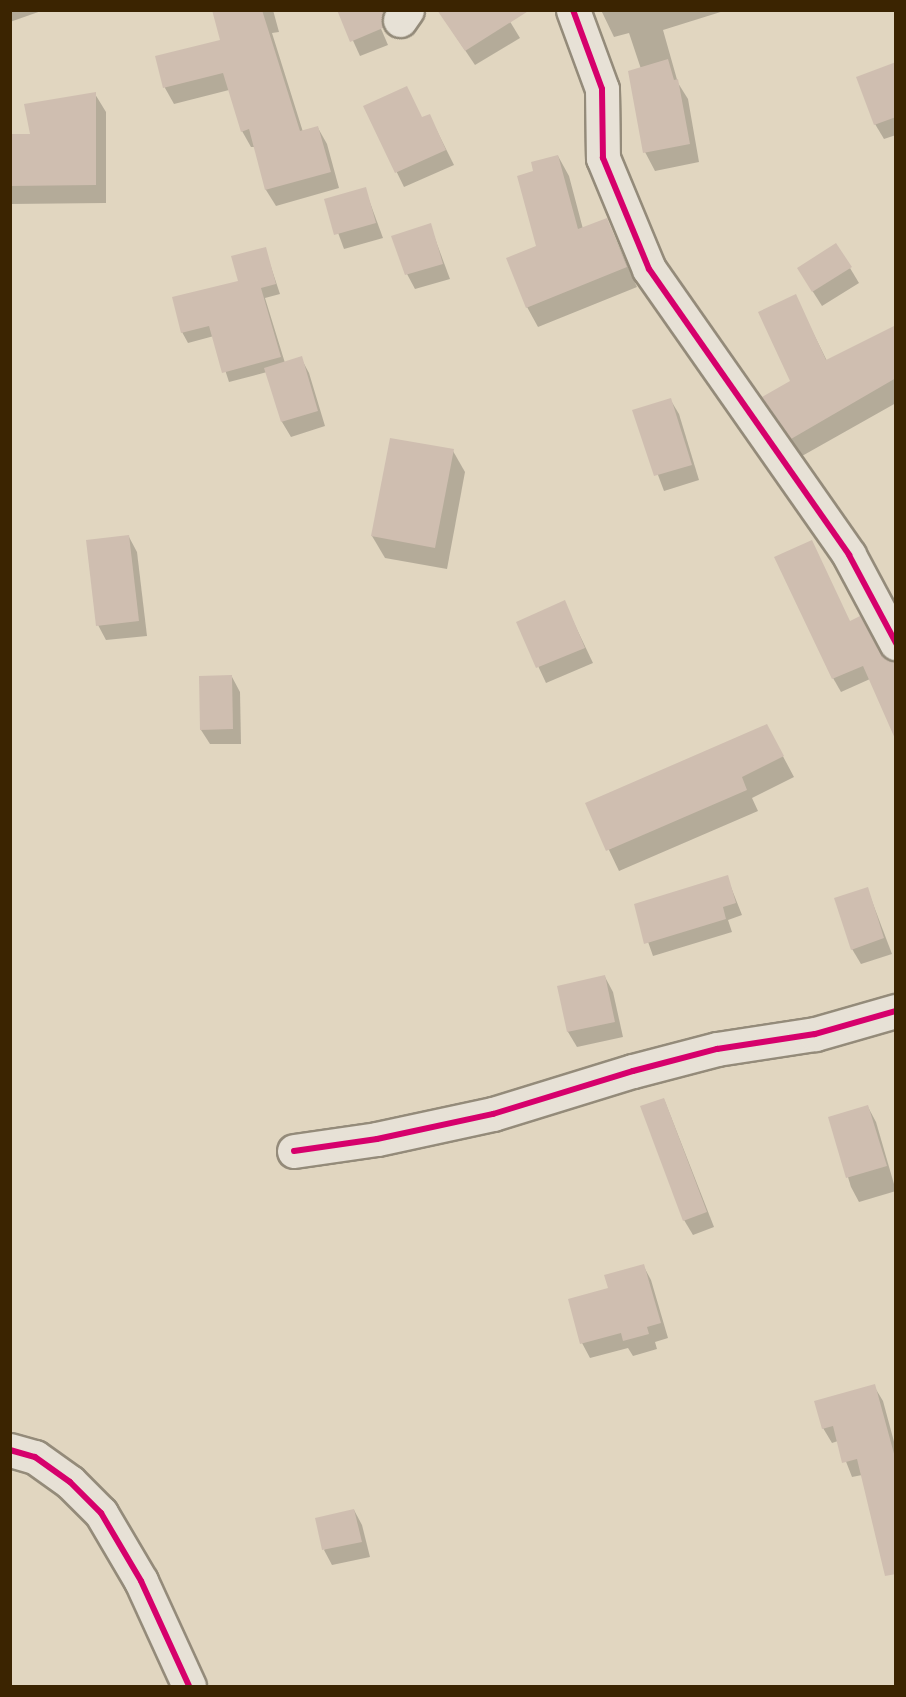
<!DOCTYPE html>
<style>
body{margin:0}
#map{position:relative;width:906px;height:1697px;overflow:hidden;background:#e1d6c0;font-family:"Sorts Mill Goudy",serif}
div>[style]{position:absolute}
.shadow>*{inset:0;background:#0003}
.building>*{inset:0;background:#cfbeb0}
.roads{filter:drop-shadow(2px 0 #948b7a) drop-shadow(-2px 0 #948b7a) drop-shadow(0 2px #948b7a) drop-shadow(0 -2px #948b7a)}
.street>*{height:33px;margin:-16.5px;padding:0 16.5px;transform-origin:16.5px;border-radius:16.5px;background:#e7e1d6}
.cycleway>*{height:6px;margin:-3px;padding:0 3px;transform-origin:3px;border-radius:3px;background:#d6006c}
span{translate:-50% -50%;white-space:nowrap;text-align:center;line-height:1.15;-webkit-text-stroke:5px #f4e8ce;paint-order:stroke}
.frame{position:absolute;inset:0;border:12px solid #3b2401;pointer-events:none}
</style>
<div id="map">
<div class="shadow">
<i style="clip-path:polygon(10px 10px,44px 10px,10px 22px)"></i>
<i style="clip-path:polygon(213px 10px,273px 10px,279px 32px,272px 33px,303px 132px,318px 128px,327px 144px,339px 188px,276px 206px,266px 190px,255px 147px,251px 147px,242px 131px,229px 90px,174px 104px,165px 88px,157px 58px,222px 41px)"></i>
<i style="clip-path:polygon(339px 10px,373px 10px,388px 45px,360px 56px)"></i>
<i style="clip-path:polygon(438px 10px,503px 10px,520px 38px,475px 65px)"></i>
<i style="clip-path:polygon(601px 10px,727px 10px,663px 30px,678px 83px,688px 99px,699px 162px,655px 171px,645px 152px,641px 69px,629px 33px,614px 37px)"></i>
<i style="clip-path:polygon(896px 63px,896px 135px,884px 139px,875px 124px)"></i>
<i style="clip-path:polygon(95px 94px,106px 112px,106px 203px,10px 204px,10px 136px,32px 135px)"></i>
<i style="clip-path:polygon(365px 107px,422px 119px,429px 115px,454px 165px,404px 187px)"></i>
<i style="clip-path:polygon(558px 156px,569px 176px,583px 229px,607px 220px,637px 287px,538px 327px,527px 307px,538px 247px,535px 172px)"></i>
<i style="clip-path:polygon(365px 189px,383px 238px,344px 249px,326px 200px)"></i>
<i style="clip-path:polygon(430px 225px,450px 279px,415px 289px,407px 274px)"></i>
<i style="clip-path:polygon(265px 249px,280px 294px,265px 298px,285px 363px,301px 358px,309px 373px,325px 426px,291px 437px,282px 422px,267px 372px,229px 382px,214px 336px,188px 343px,182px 332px,239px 282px)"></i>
<i style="clip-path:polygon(850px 268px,859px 283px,822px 306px,808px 284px)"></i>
<i style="clip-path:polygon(795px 296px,827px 361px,896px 326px,896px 403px,802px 456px,764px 398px,792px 382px)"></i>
<i style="clip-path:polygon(670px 399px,679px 414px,699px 480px,664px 491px,634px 411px)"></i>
<i style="clip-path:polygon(453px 451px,465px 472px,447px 569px,385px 558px,372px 536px)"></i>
<i style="clip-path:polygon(129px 537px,137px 552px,147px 636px,106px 640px,98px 625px)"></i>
<i style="clip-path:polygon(564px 602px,593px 663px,546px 683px,518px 623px)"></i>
<i style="clip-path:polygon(851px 623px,870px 679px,841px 692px,833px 678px)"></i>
<i style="clip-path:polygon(232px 677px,240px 692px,241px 744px,210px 744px,201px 730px)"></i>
<i style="clip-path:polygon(778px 747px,794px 777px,752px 798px,758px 811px,619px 871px,587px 804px)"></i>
<i style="clip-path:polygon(727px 877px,742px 915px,728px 920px,732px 932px,653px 956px,635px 905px)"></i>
<i style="clip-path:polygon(867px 888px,892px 954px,861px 964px,852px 949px)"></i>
<i style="clip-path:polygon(605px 977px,613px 992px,623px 1037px,577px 1047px,568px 1032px,558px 987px)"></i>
<i style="clip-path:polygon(664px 1099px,714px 1227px,693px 1235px,684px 1220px)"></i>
<i style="clip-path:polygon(868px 1107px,876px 1122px,896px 1191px,859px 1202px,851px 1187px,830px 1118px)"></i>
<i style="clip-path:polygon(643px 1265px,651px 1280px,668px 1338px,655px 1342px,657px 1349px,633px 1356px,628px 1348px,590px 1358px,582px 1343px,610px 1289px)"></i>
<i style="clip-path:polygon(874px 1386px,883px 1401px,896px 1449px,896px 1556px,862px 1475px,852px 1477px,838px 1441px,832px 1443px,823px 1428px)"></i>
<i style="clip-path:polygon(354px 1510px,362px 1525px,370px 1557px,332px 1565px,324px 1550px)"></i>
</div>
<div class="building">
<i style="clip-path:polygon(212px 10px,262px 10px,300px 131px,318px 126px,331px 172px,265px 190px,249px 129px,241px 132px,223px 73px,163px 88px,155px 56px,220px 40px)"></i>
<i style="clip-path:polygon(337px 10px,384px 10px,383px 28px,350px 42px)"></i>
<i style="clip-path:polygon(437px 10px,530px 10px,465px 51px)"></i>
<i style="clip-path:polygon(668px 59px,674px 80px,678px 79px,690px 144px,643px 153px,628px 71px)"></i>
<i style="clip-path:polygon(896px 62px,896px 117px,874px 125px,856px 77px)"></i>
<i style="clip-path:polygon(407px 86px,422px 117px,430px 114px,446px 150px,395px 173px,363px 106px)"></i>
<i style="clip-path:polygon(96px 92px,96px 185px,10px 186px,10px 134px,30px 134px,24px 104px)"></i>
<i style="clip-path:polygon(558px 155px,578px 229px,607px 218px,627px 267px,526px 308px,506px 258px,536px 246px,517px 176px,533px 171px,531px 162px)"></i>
<i style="clip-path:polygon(366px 187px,376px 223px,334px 235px,324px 199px)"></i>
<i style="clip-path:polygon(431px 223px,443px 264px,405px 275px,391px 236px)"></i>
<i style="clip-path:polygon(836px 243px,852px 267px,812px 292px,797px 268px)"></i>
<i style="clip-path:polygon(266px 247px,276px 284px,261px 288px,281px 357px,222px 373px,209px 326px,181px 333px,172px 297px,238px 281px,231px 256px)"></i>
<i style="clip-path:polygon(796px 294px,826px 360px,896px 325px,896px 378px,791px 439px,762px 397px,790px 381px,758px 312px)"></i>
<i style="clip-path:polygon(302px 356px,318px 411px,281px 422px,264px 368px)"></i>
<i style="clip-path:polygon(671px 398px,692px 465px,654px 476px,632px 410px)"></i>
<i style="clip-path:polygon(390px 438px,454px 449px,435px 548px,371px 536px)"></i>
<i style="clip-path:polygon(129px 535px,139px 621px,96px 626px,86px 540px)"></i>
<i style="clip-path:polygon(812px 540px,850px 621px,860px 616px,880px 652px,896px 662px,896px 741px,863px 666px,832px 679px,774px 557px)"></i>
<i style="clip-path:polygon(565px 600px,585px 648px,536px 668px,516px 622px)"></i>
<i style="clip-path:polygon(232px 675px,233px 729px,200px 730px,199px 676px)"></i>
<i style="clip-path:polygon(767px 724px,784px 756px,742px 777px,747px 790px,606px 851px,585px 803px)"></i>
<i style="clip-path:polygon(728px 875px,736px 903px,723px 907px,726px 919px,644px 944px,634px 904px)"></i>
<i style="clip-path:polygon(868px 887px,884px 938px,851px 950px,834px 898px)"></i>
<i style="clip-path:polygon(605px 975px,615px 1022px,567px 1032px,557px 986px)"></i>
<i style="clip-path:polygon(664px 1098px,707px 1212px,683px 1221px,640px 1106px)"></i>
<i style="clip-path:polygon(868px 1105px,887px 1166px,846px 1178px,828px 1117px)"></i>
<i style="clip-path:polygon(644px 1264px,661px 1323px,647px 1327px,649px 1334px,623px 1341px,621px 1333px,580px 1344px,568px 1299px,608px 1288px,604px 1275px)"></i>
<i style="clip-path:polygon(875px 1384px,896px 1461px,896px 1574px,885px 1576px,857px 1459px,842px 1463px,833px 1426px,822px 1429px,814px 1401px)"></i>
<i style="clip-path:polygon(354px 1509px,362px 1542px,322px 1550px,315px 1518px)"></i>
</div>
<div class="roads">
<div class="street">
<i style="left:573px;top:10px;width:84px;rotate:69.8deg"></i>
<i style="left:602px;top:89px;width:69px;rotate:89.2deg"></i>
<i style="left:603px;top:158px;width:120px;rotate:67.5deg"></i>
<i style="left:649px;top:269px;width:349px;rotate:55deg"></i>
<i style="left:849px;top:555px;width:100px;rotate:61.9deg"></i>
<i style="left:400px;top:20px;width:12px;rotate:-55deg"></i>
<i style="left:294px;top:1151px;width:84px;rotate:-8.2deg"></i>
<i style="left:377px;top:1139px;width:119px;rotate:-12.2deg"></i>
<i style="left:493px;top:1114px;width:146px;rotate:-17.1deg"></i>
<i style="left:633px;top:1071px;width:87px;rotate:-14.7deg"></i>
<i style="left:717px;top:1049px;width:99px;rotate:-8.7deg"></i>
<i style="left:815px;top:1034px;width:84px;rotate:-15.9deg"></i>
<i style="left:10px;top:1450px;width:26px;rotate:16deg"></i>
<i style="left:35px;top:1457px;width:43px;rotate:35.5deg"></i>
<i style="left:70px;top:1482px;width:44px;rotate:45deg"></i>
<i style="left:101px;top:1513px;width:79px;rotate:59.5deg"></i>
<i style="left:141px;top:1581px;width:115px;rotate:65.4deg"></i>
</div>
</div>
<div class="cycleway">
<i style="left:573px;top:10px;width:84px;rotate:69.8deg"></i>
<i style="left:602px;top:89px;width:69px;rotate:89.2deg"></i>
<i style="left:603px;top:158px;width:120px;rotate:67.5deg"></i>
<i style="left:649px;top:269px;width:349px;rotate:55deg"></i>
<i style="left:849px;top:555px;width:100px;rotate:61.9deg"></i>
<i style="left:294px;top:1151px;width:84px;rotate:-8.2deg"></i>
<i style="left:377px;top:1139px;width:119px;rotate:-12.2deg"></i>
<i style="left:493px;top:1114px;width:146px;rotate:-17.1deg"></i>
<i style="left:633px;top:1071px;width:87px;rotate:-14.7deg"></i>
<i style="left:717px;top:1049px;width:99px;rotate:-8.7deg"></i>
<i style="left:815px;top:1034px;width:84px;rotate:-15.9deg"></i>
<i style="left:10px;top:1450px;width:26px;rotate:16deg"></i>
<i style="left:35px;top:1457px;width:43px;rotate:35.5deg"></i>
<i style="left:70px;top:1482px;width:44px;rotate:45deg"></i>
<i style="left:101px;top:1513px;width:79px;rotate:59.5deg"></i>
<i style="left:141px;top:1581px;width:115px;rotate:65.4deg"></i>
</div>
<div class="frame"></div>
</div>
